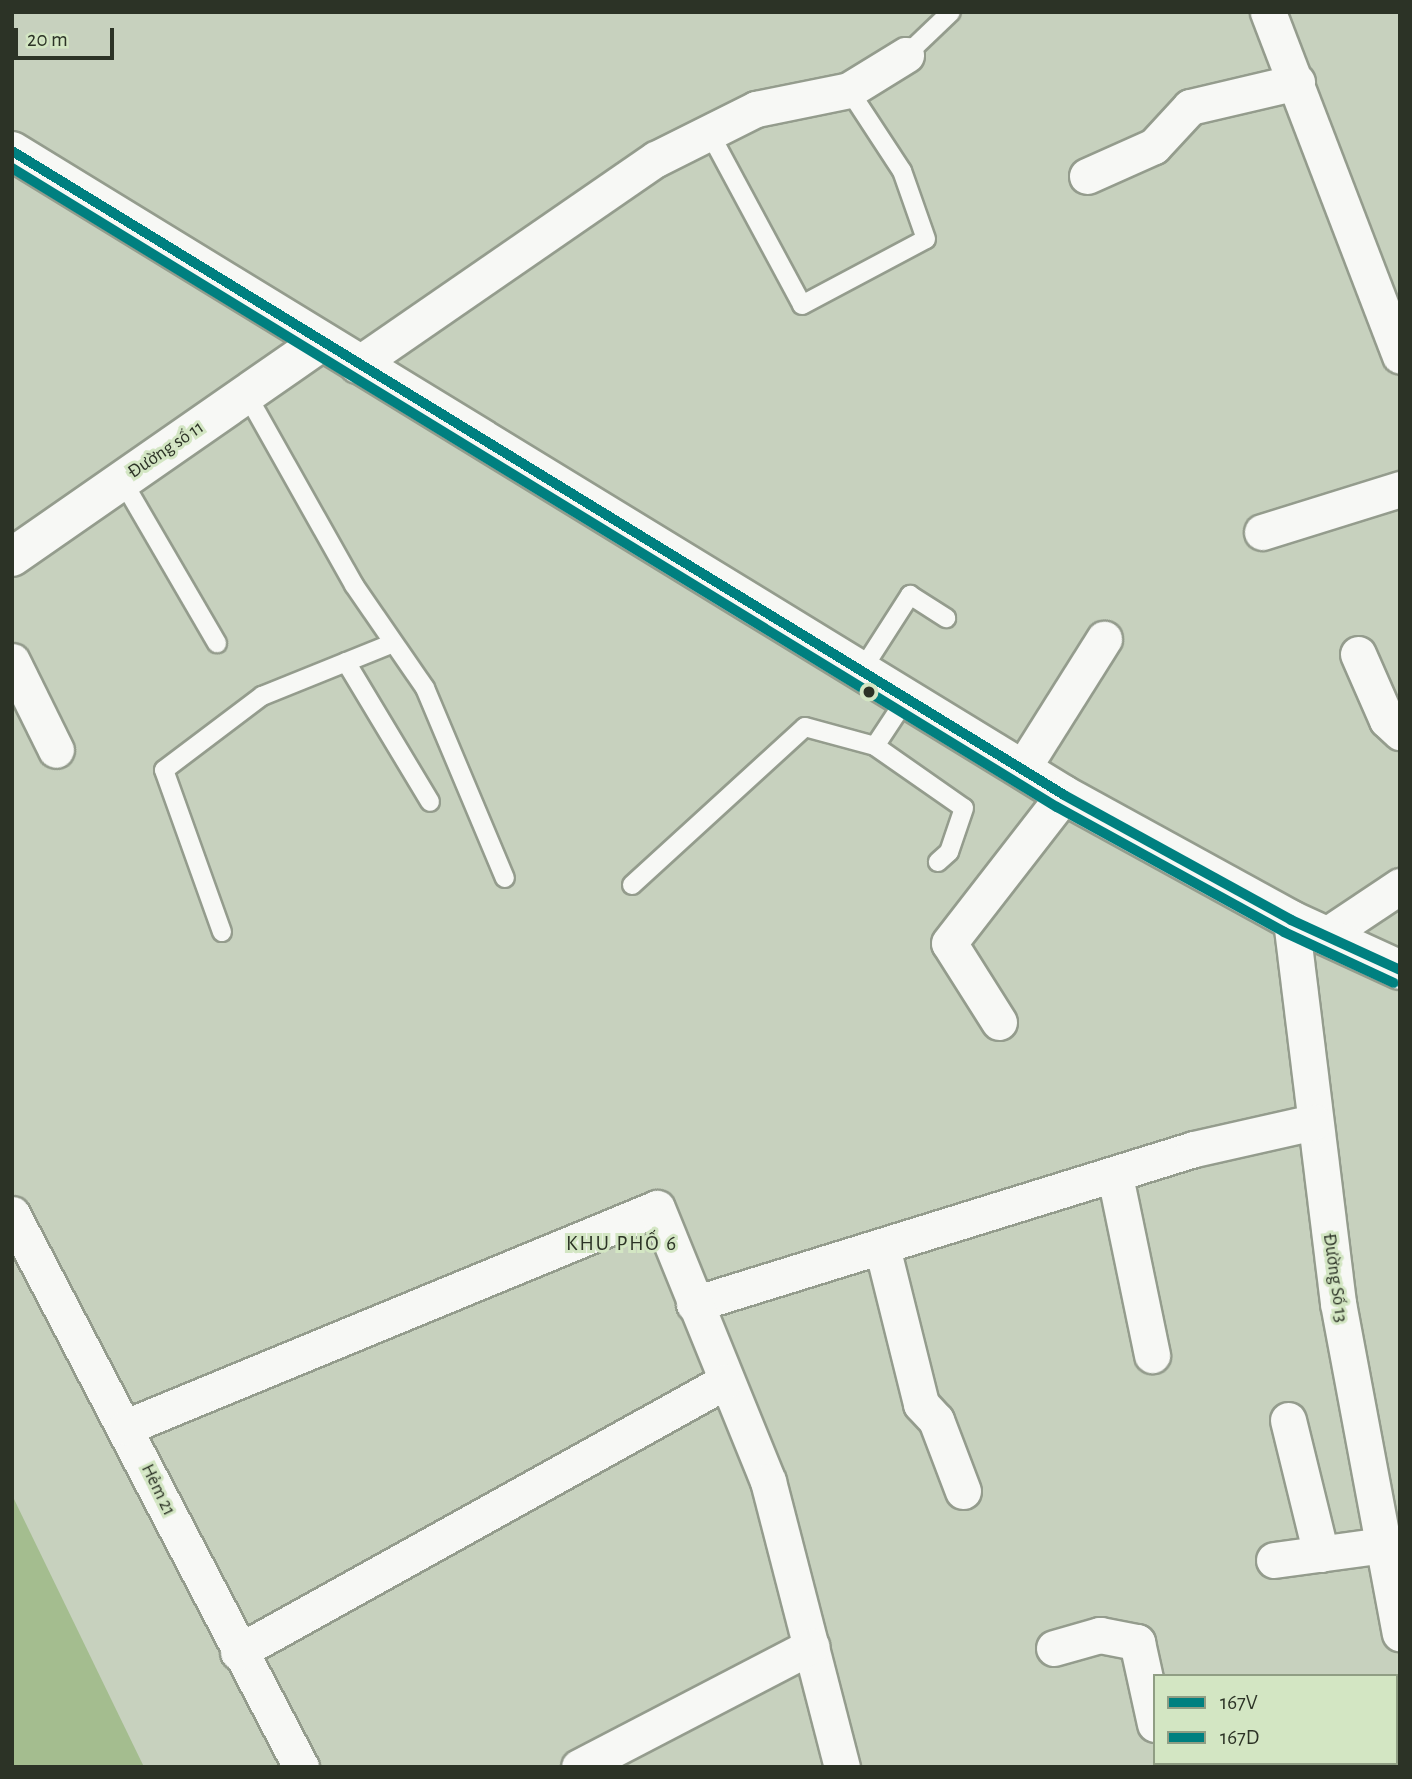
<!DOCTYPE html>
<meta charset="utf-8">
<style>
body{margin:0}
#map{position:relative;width:1412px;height:1779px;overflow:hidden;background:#c7d1be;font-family:"Alegreya Sans",sans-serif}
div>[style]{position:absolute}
.green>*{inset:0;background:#a4bd8f}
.roads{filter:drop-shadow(2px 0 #949c8d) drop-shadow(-2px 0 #949c8d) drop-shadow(0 2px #949c8d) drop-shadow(0 -2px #949c8d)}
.service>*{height:18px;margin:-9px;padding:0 9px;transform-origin:9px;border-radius:9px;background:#f7f8f5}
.minor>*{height:35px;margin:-17.5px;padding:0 17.5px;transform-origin:17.5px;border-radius:17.5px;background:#f7f8f5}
.secondary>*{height:38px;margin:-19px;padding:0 19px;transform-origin:19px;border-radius:19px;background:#f7f8f5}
.bus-1>*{height:10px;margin:-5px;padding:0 5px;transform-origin:5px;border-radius:5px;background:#008080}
.bus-2>*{height:10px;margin:-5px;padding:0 5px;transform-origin:5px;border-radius:5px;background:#008080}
.dots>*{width:19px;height:19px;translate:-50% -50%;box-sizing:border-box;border:4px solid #d3e6c3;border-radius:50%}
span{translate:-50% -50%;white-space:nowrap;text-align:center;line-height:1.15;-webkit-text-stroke:6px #d3e6c3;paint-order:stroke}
.street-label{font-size:19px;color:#2c3326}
.neighbourhood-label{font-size:21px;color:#2c3326;letter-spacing:2px}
.frame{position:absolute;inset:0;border:14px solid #2c3326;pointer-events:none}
.legend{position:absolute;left:1153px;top:1674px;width:245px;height:91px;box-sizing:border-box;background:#d3e6c3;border:2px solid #909e84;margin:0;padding:9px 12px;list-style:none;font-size:21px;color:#2c3326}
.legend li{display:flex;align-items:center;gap:14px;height:35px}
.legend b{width:35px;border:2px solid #909e84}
.scale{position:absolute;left:14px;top:28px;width:100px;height:32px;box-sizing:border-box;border:4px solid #2c3326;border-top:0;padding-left:9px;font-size:21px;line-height:24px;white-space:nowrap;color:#2c3326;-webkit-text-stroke:5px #d3e6c3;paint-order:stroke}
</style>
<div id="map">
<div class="green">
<i style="clip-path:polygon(12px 1495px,144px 1767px,12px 1767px)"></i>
</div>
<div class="roads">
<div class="service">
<i style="left:906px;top:55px;width:62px;rotate:-43.7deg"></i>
<i style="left:709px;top:132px;width:196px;rotate:61.7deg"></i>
<i style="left:802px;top:305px;width:140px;rotate:-28deg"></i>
<i style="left:926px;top:239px;width:72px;rotate:-109.4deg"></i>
<i style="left:902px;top:171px;width:97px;rotate:-123.2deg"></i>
<i style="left:247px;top:395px;width:218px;rotate:60.6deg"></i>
<i style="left:354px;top:585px;width:125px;rotate:55.4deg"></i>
<i style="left:425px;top:688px;width:206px;rotate:67.2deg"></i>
<i style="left:122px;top:480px;width:189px;rotate:59.8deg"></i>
<i style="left:346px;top:662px;width:163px;rotate:59deg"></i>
<i style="left:860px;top:673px;width:93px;rotate:-57.3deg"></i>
<i style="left:910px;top:595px;width:43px;rotate:32.6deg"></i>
<i style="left:906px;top:699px;width:56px;rotate:123.4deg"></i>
<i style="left:875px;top:746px;width:108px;rotate:34.9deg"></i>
<i style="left:964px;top:808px;width:46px;rotate:108.8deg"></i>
<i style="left:949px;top:852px;width:15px;rotate:138deg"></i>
<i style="left:632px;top:885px;width:234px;rotate:-42.4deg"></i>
<i style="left:805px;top:727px;width:73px;rotate:15.2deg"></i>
<i style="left:222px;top:932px;width:172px;rotate:-109.7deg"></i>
<i style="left:164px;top:770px;width:123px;rotate:-37.1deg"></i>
<i style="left:262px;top:696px;width:141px;rotate:-22deg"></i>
</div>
<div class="minor">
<i style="left:1268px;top:12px;width:368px;rotate:69deg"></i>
<i style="left:1087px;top:176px;width:73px;rotate:-24.1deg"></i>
<i style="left:1154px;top:146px;width:53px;rotate:-47.3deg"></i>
<i style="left:1190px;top:107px;width:110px;rotate:-13.2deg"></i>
<i style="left:357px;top:365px;width:363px;rotate:-34.6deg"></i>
<i style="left:656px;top:159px;width:112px;rotate:-26.6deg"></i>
<i style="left:756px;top:109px;width:95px;rotate:-11.5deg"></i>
<i style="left:849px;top:90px;width:67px;rotate:-31.6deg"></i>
<i style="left:1262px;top:532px;width:145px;rotate:-17.3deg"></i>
<i style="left:1358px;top:654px;width:72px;rotate:66.3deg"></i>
<i style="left:1387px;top:720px;width:18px;rotate:43deg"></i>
<i style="left:12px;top:661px;width:99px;rotate:63.7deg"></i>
<i style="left:1022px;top:769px;width:154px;rotate:-57.8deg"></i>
<i style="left:1291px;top:920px;width:386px;rotate:83deg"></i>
<i style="left:1338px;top:1303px;width:336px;rotate:79.4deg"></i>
<i style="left:1325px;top:936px;width:90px;rotate:-33.7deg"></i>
<i style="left:999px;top:1022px;width:93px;rotate:-122.3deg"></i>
<i style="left:949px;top:943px;width:187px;rotate:-52.2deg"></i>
<i style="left:1115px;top:1176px;width:183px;rotate:78.3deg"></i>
<i style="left:12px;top:1214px;width:624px;rotate:62.41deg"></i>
<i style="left:882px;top:1247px;width:162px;rotate:76deg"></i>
<i style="left:921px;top:1404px;width:22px;rotate:47deg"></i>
<i style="left:936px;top:1420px;width:76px;rotate:69.2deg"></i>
<i style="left:694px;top:1304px;width:523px;rotate:-17.22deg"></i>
<i style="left:1194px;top:1149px;width:123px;rotate:-12.7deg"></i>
<i style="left:1288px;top:1420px;width:138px;rotate:76.2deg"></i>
<i style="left:126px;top:1427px;width:574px;rotate:-22.41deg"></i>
<i style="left:657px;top:1208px;width:295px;rotate:67.9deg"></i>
<i style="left:768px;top:1481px;width:295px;rotate:75.5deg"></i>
<i style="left:1274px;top:1560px;width:110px;rotate:-7.8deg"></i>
<i style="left:1054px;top:1648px;width:48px;rotate:-15.8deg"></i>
<i style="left:1100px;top:1635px;width:38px;rotate:11deg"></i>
<i style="left:1137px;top:1642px;width:84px;rotate:77.6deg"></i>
<i style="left:238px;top:1652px;width:556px;rotate:-29.05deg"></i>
<i style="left:1296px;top:1763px;width:4px;rotate:90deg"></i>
<i style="left:579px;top:1767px;width:262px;rotate:-27.5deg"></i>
</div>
<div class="secondary">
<i style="left:12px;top:151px;width:1233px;rotate:31.47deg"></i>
<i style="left:1064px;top:795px;width:259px;rotate:28.8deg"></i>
<i style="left:1291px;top:920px;width:120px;rotate:24.6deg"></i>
<i style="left:12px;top:557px;width:375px;rotate:-34.8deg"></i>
</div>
</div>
<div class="bus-1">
<i style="left:12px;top:151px;width:1233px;rotate:31.47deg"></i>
<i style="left:1064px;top:795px;width:259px;rotate:28.8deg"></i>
<i style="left:1291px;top:920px;width:120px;rotate:24.6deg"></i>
</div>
<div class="bus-2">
<i style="left:12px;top:168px;width:1225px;rotate:31.45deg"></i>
<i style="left:1057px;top:807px;width:259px;rotate:28.8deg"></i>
<i style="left:1284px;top:932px;width:121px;rotate:24.9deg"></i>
</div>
<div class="dots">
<i style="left:869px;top:692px;background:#2c3326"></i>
</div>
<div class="street-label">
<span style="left:166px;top:450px;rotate:-34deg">Đường số 11</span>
<span style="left:1335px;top:1278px;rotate:82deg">Đường Số 13</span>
<span style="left:158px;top:1490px;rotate:64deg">Hẻm 21</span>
</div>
<div class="neighbourhood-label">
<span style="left:622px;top:1244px">KHU PHỐ 6</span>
</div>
<div class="frame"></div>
<ul class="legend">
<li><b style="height:9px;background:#008080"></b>167V</li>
<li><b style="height:9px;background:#008080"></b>167D</li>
</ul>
<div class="scale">20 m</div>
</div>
